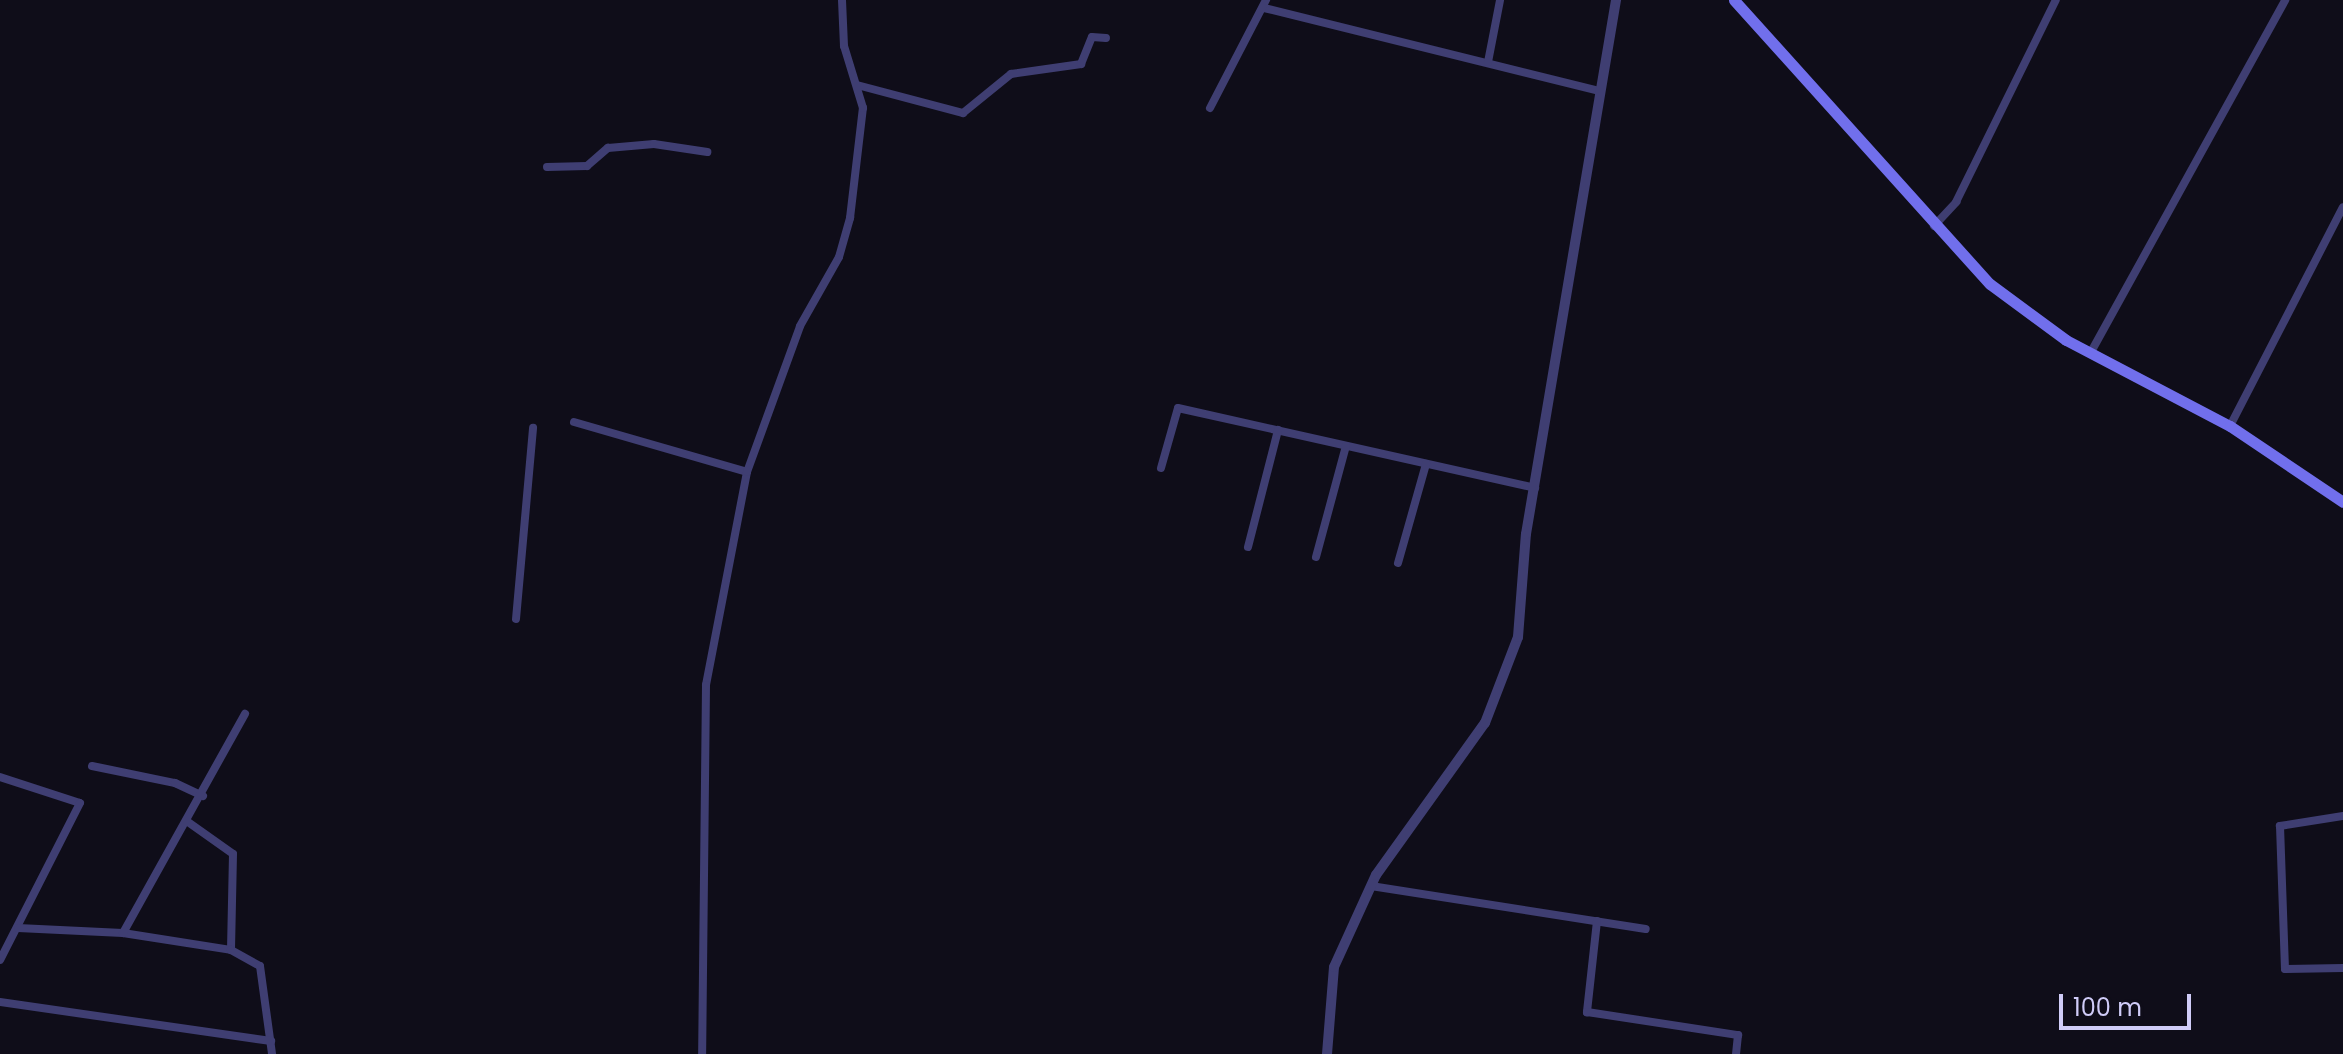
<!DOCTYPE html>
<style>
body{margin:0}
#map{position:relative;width:2343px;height:1054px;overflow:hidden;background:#0f0d19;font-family:Poppins,sans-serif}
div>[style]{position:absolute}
.minor>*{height:8px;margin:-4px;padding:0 4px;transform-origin:4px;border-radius:4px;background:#3f3e72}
.tertiary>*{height:10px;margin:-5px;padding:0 5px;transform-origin:5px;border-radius:5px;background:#3f3e72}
.secondary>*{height:11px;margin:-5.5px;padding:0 5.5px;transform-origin:5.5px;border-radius:5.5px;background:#716fec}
span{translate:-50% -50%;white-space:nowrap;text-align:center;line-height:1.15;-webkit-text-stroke:6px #0f0d19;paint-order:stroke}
.scale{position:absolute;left:2059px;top:994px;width:132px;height:36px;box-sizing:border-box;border:4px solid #d0ccf8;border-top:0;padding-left:10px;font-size:24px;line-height:28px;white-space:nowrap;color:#d0ccf8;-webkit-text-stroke:6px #0f0d19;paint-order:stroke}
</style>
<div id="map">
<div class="minor">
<i style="left:1264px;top:8px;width:345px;rotate:13.9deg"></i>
<i style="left:1488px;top:62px;width:63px;rotate:-79deg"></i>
<i style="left:857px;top:85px;width:110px;rotate:14.8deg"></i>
<i style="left:963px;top:113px;width:62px;rotate:-39.1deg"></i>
<i style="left:1011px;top:74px;width:71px;rotate:-8.1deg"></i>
<i style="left:1081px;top:64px;width:29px;rotate:-68deg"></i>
<i style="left:1092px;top:37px;width:14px;rotate:4deg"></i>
<i style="left:1210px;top:108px;width:122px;rotate:-62.6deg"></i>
<i style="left:547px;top:167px;width:40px;rotate:-1.4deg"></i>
<i style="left:587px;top:166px;width:28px;rotate:-41deg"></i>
<i style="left:608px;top:148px;width:46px;rotate:-5deg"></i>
<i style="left:654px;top:144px;width:54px;rotate:8.6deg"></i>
<i style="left:1934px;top:226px;width:33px;rotate:-47deg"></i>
<i style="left:1956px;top:202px;width:225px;rotate:-63.7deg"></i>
<i style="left:2091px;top:352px;width:402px;rotate:-61.1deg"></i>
<i style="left:574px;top:422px;width:180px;rotate:16.1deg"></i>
<i style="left:747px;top:472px;width:217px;rotate:100.9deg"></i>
<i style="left:706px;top:685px;width:369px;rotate:90.6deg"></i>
<i style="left:2230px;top:426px;width:246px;rotate:-62.7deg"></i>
<i style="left:1161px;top:468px;width:62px;rotate:-74.2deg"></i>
<i style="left:1178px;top:408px;width:366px;rotate:12.6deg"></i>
<i style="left:747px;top:472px;width:155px;rotate:-70deg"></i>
<i style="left:800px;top:326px;width:79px;rotate:-60.5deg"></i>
<i style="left:839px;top:257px;width:41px;rotate:-74.2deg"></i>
<i style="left:850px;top:218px;width:111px;rotate:-83.3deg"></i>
<i style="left:863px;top:108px;width:65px;rotate:-107deg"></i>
<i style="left:844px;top:46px;width:46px;rotate:-92.5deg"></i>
<i style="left:1248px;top:547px;width:121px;rotate:-75.6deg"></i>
<i style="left:1316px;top:557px;width:115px;rotate:-74.9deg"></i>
<i style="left:1398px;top:563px;width:103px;rotate:-74.2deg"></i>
<i style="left:516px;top:619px;width:192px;rotate:-84.9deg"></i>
<i style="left:92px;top:766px;width:85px;rotate:11.6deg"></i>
<i style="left:175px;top:783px;width:31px;rotate:25deg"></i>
<i style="left:0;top:777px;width:84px;rotate:18deg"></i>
<i style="left:80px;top:803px;width:176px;rotate:117deg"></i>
<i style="left:2343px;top:816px;width:64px;rotate:171deg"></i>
<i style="left:2280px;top:826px;width:143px;rotate:88deg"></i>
<i style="left:2285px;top:969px;width:58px;rotate:-1deg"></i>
<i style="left:188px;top:822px;width:55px;rotate:35.4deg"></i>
<i style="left:233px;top:854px;width:96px;rotate:91.2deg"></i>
<i style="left:1371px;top:886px;width:278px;rotate:8.9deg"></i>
<i style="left:1597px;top:921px;width:92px;rotate:96.3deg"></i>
<i style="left:1587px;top:1012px;width:153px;rotate:8.7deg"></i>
<i style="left:1738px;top:1035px;width:19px;rotate:96deg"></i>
<i style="left:18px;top:928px;width:105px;rotate:2.7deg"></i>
<i style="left:123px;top:933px;width:109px;rotate:8.9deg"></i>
<i style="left:231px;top:950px;width:33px;rotate:29deg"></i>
<i style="left:260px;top:966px;width:89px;rotate:82.2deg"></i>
<i style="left:123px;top:933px;width:251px;rotate:-60.9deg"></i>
<i style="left:0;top:1002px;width:274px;rotate:8.2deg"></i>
</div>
<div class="tertiary">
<i style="left:1327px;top:1054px;width:87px;rotate:-85.4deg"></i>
<i style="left:1334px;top:967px;width:101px;rotate:-65.5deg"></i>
<i style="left:1376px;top:875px;width:187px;rotate:-54.4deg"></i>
<i style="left:1485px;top:723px;width:92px;rotate:-69deg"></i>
<i style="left:1518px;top:637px;width:103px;rotate:-85.6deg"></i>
<i style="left:1526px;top:534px;width:542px;rotate:-80.43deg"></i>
</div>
<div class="secondary">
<i style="left:1734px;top:0;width:382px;rotate:48deg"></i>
<i style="left:1990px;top:284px;width:94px;rotate:36.4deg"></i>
<i style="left:2066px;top:340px;width:185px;rotate:27.7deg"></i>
<i style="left:2230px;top:426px;width:136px;rotate:33.9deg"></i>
</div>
<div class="scale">100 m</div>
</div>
